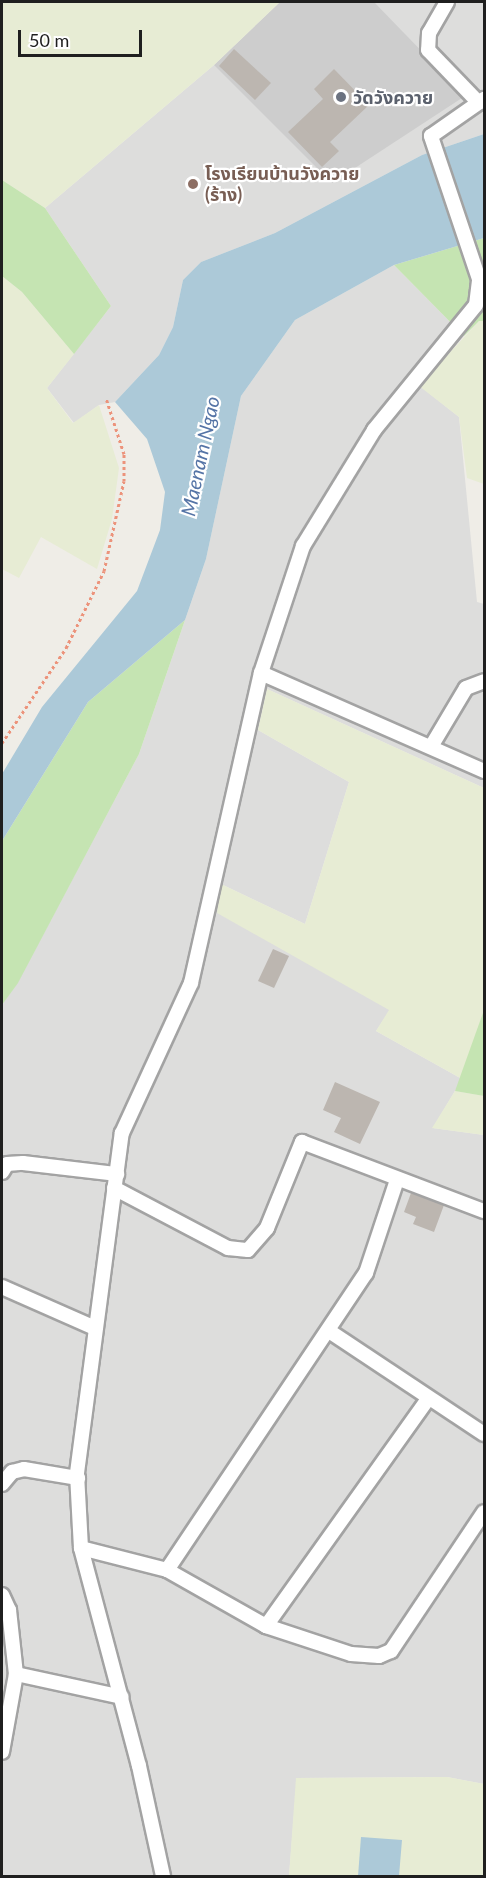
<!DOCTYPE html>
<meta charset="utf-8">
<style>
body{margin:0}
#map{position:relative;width:486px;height:1878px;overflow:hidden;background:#efede7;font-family:Lato,"Noto Sans Thai",sans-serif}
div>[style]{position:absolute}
.residential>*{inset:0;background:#dddddc}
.religious>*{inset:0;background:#cdcdcd}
.farmland>*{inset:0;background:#e7ecd4}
.grass>*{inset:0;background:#c5e4b2}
.water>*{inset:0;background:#acc9d8}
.building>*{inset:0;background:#bcb6b0}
.path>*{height:3px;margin-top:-1.5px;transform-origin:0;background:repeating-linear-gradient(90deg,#ec937b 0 3px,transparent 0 6px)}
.roads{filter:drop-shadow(2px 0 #a3a3a3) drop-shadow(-2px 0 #a3a3a3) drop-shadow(0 2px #a3a3a3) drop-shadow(0 -2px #a3a3a3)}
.street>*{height:14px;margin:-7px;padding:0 7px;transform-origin:7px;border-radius:7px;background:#fff}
.dots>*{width:16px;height:16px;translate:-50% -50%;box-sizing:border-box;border:3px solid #fff;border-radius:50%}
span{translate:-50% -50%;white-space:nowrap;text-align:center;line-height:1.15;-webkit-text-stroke:4.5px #fff;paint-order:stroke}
.worship-label{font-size:18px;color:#5b616d;font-weight:700}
.left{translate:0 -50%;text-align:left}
.education-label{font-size:18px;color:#785e54;font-weight:700}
.water-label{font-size:20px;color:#5574a6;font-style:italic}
.frame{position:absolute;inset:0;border:3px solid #1f1f1f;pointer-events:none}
.scale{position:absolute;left:18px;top:30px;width:124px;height:27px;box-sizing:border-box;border:3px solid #1f1f1f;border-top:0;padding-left:8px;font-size:18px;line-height:21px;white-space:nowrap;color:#1f1f1f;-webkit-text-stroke:4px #fff;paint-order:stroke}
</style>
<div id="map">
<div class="residential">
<i style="clip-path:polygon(280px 2px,484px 2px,484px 134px,422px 155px,275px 233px,201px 262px,183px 280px,173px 327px,159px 355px,115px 402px,99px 405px,74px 423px,47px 388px,111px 306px,45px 208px,214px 65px)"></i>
<i style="clip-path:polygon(394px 265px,464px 336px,420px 386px,459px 417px,477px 602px,484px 604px,484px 788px,267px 689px,258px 730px,349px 782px,305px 924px,221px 884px,390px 1010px,376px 1031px,462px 1079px,433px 1128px,484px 1135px,484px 1784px,447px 1777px,297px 1778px,289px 1876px,2px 1876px,2px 1005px,18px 982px,139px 754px,206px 559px,241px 396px,295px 320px)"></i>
</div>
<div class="religious">
<i style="clip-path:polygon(280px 2px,374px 2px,465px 96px,332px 183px,214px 65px)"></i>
</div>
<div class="farmland">
<i style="clip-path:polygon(2px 2px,280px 2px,214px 65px,45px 208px,2px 180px)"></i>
<i style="clip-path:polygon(2px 276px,22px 292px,74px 354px,47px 388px,73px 423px,99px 405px,119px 468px,112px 519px,97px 569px,41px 537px,19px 578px,2px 569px)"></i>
<i style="clip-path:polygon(479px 321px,484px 321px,484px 484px,467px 478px,459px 417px,419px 386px)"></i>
<i style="clip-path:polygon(267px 689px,484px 788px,484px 1010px,462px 1079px,376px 1031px,389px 1010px,217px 913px,221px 884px,305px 924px,349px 782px,258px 730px)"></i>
<i style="clip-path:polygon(455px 1091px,484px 1096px,484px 1135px,432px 1128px)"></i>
<i style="clip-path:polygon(447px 1777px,484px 1784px,484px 1876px,289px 1876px,296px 1778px)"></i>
</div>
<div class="grass">
<i style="clip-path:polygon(2px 180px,45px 208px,111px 306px,74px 354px,22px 292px,2px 276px)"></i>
<i style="clip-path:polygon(484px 238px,484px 321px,479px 321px,464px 336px,394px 265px)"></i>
<i style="clip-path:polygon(185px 620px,139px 754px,18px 983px,2px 1005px,2px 841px,88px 702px)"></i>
<i style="clip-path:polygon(484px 1010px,484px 1096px,455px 1091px)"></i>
</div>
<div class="water">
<i style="clip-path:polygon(484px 134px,484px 238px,394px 265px,295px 320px,241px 396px,206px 559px,185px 620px,88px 702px,2px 841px,2px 774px,42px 707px,137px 591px,160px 530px,165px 492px,147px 439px,115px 402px,159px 355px,173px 327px,183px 280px,201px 262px,275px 233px,422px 155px)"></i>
<i style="clip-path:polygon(361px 1837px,402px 1840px,399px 1876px,358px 1876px)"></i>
</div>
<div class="building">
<i style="clip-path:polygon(234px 49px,271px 83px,255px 100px,219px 66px)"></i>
<i style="clip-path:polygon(334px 69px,369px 105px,330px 142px,339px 151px,322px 167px,288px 132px,323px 99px,314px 89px)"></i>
<i style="clip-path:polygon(273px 949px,289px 956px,274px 988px,258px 981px)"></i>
<i style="clip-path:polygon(335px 1082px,380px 1102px,360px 1144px,334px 1132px,341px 1118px,323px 1110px)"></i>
<i style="clip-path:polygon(411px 1193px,444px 1205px,434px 1232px,413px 1224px,416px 1217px,404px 1212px)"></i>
</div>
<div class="path">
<i style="left:2px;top:743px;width:115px;rotate:-56deg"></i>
<i style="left:66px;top:648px;width:86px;rotate:-63.7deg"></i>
<i style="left:104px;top:571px;width:92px;rotate:-77.5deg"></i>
<i style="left:124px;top:481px;width:27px;rotate:-90deg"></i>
<i style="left:124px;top:454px;width:59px;rotate:-107.8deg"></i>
</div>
<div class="roads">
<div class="street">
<i style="left:447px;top:2px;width:36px;rotate:120deg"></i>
<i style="left:429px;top:33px;width:17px;rotate:93deg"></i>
<i style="left:428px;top:50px;width:72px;rotate:46.1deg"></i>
<i style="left:478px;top:102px;width:6px;rotate:-9deg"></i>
<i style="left:261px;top:673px;width:244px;rotate:23.7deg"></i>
<i style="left:432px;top:745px;width:66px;rotate:-59.2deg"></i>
<i style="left:466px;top:688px;width:19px;rotate:-21deg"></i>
<i style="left:2px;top:1172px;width:9px;rotate:-58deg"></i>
<i style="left:7px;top:1164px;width:16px;rotate:-4deg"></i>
<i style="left:23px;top:1163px;width:95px;rotate:6.7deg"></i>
<i style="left:114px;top:1188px;width:129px;rotate:27.8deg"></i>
<i style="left:228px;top:1248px;width:20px;rotate:6deg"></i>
<i style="left:248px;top:1250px;width:29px;rotate:-49deg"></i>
<i style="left:267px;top:1228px;width:93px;rotate:-67.9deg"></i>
<i style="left:302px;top:1142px;width:195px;rotate:20.8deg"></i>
<i style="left:2px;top:1287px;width:102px;rotate:23.8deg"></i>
<i style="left:329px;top:1331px;width:186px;rotate:33.6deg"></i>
<i style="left:2px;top:1484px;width:16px;rotate:-50deg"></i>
<i style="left:12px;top:1472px;width:12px;rotate:-14deg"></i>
<i style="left:24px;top:1469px;width:55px;rotate:9.5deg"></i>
<i style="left:81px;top:1548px;width:89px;rotate:14.3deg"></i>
<i style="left:167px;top:1570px;width:114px;rotate:29.5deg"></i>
<i style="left:266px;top:1626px;width:89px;rotate:18.2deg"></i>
<i style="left:351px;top:1654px;width:28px;rotate:4deg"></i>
<i style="left:379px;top:1656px;width:13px;rotate:-23deg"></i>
<i style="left:391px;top:1651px;width:167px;rotate:-56.2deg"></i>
<i style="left:167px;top:1570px;width:358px;rotate:-56.2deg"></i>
<i style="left:366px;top:1273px;width:98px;rotate:-71.6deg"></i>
<i style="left:2px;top:1595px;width:17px;rotate:65deg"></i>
<i style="left:9px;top:1610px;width:64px;rotate:83.8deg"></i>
<i style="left:16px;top:1674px;width:79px;rotate:100.2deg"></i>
<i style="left:266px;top:1626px;width:277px;rotate:-54.5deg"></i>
<i style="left:16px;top:1674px;width:108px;rotate:12.2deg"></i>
<i style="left:163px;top:1876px;width:113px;rotate:-102.3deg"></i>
<i style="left:139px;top:1766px;width:226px;rotate:-104.9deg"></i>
<i style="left:81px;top:1548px;width:75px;rotate:-93.1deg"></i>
<i style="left:77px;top:1473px;width:343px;rotate:-82.5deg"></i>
<i style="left:122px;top:1133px;width:165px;rotate:-65.3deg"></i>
<i style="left:191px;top:983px;width:318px;rotate:-77.3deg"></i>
<i style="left:261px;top:673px;width:134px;rotate:-71.7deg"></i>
<i style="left:303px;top:546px;width:136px;rotate:-58.5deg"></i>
<i style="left:374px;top:430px;width:161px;rotate:-50.8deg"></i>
<i style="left:476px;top:305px;width:26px;rotate:-83deg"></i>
<i style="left:479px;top:279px;width:151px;rotate:-108.6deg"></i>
<i style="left:431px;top:136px;width:65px;rotate:-34.9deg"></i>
</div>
</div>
<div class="dots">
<i style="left:341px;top:97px;background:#6b7280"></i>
<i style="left:193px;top:184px;background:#8d6e63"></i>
</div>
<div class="worship-label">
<span class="left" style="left:353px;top:97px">วัดวังควาย</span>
</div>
<div class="education-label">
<span class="left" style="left:205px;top:184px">โรงเรียนบ้านวังควาย<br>(ร้าง)</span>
</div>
<div class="water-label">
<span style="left:200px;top:456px;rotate:-78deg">Maenam Ngao</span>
</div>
<div class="frame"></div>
<div class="scale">50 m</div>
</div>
